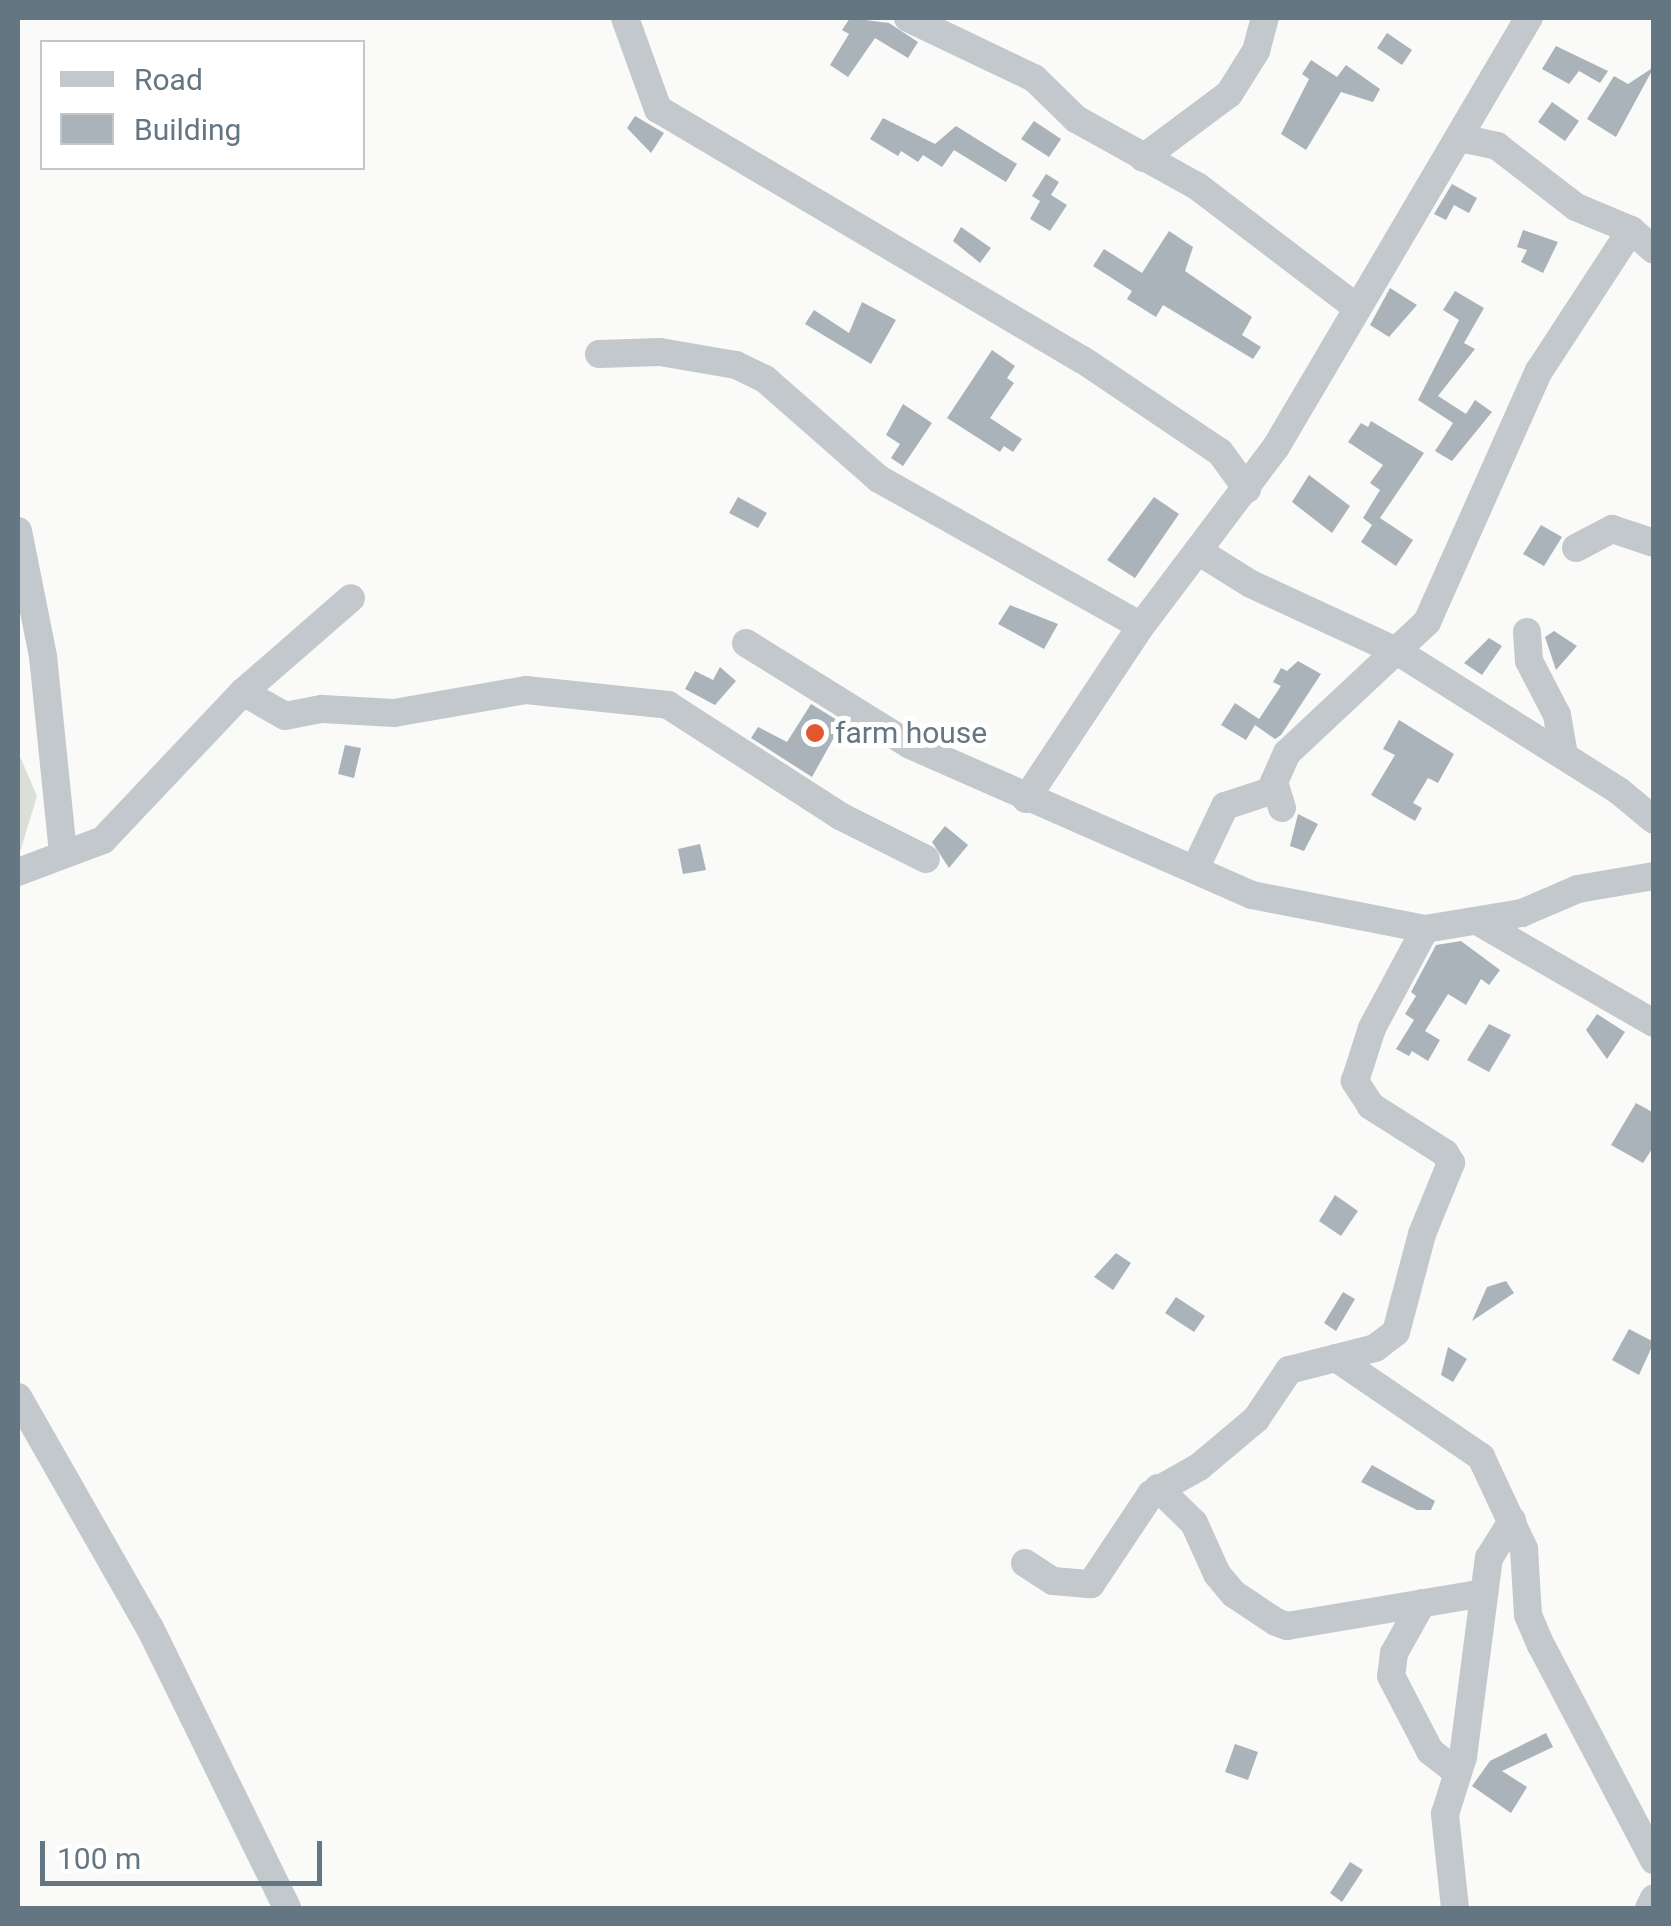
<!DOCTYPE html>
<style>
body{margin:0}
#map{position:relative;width:1671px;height:1926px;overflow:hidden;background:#fafaf8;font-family:Roboto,sans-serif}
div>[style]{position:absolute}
.green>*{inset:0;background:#dadfd7}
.building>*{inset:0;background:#aab3b9}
.minor>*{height:28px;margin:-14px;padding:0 14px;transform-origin:14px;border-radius:14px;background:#c3c8cc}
.dots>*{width:28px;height:28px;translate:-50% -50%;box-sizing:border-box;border:5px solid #fff;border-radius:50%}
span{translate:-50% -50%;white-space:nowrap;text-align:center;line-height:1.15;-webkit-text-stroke:10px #fff;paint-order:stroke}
.poi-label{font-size:30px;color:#657683}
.left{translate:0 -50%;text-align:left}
.frame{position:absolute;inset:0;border:20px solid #657683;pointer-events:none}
.legend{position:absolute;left:40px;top:40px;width:325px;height:130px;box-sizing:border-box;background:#fff;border:2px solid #c1c8cd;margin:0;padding:12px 18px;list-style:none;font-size:30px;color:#657683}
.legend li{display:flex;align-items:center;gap:20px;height:50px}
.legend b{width:50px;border:2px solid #c1c8cd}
.scale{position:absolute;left:40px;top:1841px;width:282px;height:45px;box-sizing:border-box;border:5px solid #657683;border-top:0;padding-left:12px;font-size:30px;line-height:35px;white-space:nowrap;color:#657683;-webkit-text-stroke:8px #fff;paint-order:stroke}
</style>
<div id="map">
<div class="green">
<i style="clip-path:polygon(18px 752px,37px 796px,18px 859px)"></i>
</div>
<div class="building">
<i style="clip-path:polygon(850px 18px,889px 23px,918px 42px,908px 58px,875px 38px,848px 77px,830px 65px,849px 34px,842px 30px)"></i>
<i style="clip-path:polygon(1387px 33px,1412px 50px,1402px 65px,1377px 48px)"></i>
<i style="clip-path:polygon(1556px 46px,1608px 71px,1600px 83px,1579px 71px,1569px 84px,1542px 69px)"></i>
<i style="clip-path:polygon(1311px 60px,1337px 77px,1346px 65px,1380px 89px,1373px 102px,1341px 92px,1306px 150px,1281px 134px,1309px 79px,1302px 74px)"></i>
<i style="clip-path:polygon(1654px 67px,1616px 137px,1587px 119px,1614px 76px,1628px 84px)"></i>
<i style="clip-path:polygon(1552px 102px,1579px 121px,1565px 141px,1538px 122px)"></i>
<i style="clip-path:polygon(635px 116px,664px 133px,651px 153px,627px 128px)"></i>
<i style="clip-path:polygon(883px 118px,935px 144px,956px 126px,1017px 164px,1006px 182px,954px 150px,942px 167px,923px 155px,918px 162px,901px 151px,898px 156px,870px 139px)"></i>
<i style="clip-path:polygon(1034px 121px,1061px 139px,1049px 157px,1021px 139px)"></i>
<i style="clip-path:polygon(1046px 174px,1059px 182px,1051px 195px,1067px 205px,1050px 231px,1030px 219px,1040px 201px,1032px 196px)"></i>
<i style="clip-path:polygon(1452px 184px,1477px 198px,1469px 213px,1454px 205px,1446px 220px,1434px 214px)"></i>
<i style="clip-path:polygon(961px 227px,991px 248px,980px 263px,953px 241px)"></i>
<i style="clip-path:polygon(1523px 230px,1558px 242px,1543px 273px,1521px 262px,1527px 250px,1517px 247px)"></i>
<i style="clip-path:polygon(1169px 231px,1193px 247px,1185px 271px,1252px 317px,1242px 335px,1261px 347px,1253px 359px,1163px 305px,1156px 317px,1127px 299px,1132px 291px,1093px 266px,1104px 249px,1142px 273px)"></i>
<i style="clip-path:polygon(1390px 288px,1417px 305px,1389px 337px,1370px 325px)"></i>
<i style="clip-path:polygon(1455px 291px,1484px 308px,1464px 343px,1475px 349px,1438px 396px,1466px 414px,1475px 400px,1492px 412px,1452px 461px,1435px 451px,1453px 423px,1418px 400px,1459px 320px,1443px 310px)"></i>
<i style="clip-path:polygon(862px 302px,896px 320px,871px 364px,805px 324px,814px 310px,849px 333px)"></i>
<i style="clip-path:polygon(992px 350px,1015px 366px,1007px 378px,1014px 383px,990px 418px,1022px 439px,1013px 452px,1004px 446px,1000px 452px,947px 418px)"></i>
<i style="clip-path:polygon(903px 404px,932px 423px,903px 466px,891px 458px,900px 444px,886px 435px)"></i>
<i style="clip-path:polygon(1371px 421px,1424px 453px,1380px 518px,1413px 540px,1396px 566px,1361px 542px,1372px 525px,1363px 518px,1380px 490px,1370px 483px,1383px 465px,1348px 442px,1361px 423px,1368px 427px)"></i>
<i style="clip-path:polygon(1309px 475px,1350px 506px,1332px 533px,1292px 502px)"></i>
<i style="clip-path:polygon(738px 497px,767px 513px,758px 528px,729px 513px)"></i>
<i style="clip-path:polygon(1154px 497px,1179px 514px,1135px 578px,1107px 560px)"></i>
<i style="clip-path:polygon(1541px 525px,1562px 537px,1544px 566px,1523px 554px)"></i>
<i style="clip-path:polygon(1010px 605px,1058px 624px,1044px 649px,998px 624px)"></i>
<i style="clip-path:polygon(1554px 631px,1577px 646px,1556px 670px,1545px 637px)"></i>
<i style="clip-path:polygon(1489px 638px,1502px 646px,1482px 675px,1464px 663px)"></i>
<i style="clip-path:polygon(1298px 661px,1321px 674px,1281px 735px,1275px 739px,1255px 725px,1246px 740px,1221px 725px,1235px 703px,1259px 719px,1281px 686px,1273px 682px,1281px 668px,1287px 671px)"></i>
<i style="clip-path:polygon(720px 667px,736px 681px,715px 705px,685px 689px,695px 671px,713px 680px)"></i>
<i style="clip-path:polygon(811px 704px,842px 723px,812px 777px,751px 738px,758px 727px,787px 742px)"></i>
<i style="clip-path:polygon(1399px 720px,1454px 754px,1438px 783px,1428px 778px,1413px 803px,1422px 808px,1415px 821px,1371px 795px,1395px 755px,1383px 749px)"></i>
<i style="clip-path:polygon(345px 745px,361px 748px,354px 778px,338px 774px)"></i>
<i style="clip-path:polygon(1298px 814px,1318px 824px,1304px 851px,1290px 846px)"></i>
<i style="clip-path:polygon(945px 826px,968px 845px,949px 868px,932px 842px)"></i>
<i style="clip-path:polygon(700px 844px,706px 870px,683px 874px,678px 849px)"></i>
<i style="clip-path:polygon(1461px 941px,1500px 970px,1489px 985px,1481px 979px,1466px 1005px,1448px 994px,1425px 1031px,1440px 1040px,1428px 1061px,1412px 1051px,1409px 1056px,1396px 1049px,1414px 1020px,1405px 1014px,1416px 996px,1411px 992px,1436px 945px)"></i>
<i style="clip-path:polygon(1597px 1014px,1625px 1032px,1607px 1059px,1586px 1030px)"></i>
<i style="clip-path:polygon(1489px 1024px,1511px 1035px,1489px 1072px,1467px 1060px)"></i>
<i style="clip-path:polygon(1636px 1103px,1654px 1113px,1654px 1146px,1643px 1163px,1611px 1145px)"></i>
<i style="clip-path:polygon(1335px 1195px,1358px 1211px,1341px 1236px,1319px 1221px)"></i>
<i style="clip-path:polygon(1116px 1253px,1131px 1263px,1113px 1290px,1094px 1277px)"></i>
<i style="clip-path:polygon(1506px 1281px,1514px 1293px,1472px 1321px,1487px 1287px)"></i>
<i style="clip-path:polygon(1343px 1292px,1355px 1299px,1336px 1331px,1324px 1323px)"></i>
<i style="clip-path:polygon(1176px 1297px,1205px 1316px,1194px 1332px,1165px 1313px)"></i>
<i style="clip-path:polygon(1629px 1329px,1654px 1342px,1639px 1375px,1612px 1360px)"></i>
<i style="clip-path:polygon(1448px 1347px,1467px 1359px,1453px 1382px,1441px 1375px)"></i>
<i style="clip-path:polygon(1372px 1465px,1435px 1501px,1431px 1510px,1417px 1510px,1361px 1482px)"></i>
<i style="clip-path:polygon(1546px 1733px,1553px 1747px,1502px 1771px,1527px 1787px,1511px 1813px,1472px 1786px,1490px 1761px)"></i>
<i style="clip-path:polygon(1235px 1744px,1258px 1752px,1248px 1780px,1225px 1772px)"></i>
<i style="clip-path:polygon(1350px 1862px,1363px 1870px,1342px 1902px,1330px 1893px)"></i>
</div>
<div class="minor">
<i style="left:625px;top:18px;width:97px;rotate:70.1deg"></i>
<i style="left:658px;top:109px;width:494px;rotate:30.6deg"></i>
<i style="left:1083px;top:360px;width:165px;rotate:33.9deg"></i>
<i style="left:1220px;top:452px;width:46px;rotate:53.9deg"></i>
<i style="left:908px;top:18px;width:140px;rotate:25.5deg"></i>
<i style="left:1034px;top:78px;width:59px;rotate:44.3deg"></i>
<i style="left:1076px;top:119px;width:138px;rotate:29deg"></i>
<i style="left:1197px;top:186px;width:200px;rotate:37.3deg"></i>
<i style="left:1460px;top:138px;width:38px;rotate:12deg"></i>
<i style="left:1497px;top:146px;width:100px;rotate:37.7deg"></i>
<i style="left:1576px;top:207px;width:60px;rotate:22.7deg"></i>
<i style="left:1631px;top:230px;width:30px;rotate:41deg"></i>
<i style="left:1143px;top:158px;width:107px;rotate:-36.7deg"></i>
<i style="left:1229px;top:94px;width:51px;rotate:-57.9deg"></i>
<i style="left:1256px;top:51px;width:34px;rotate:-75deg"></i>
<i style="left:599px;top:354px;width:61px;rotate:-1.9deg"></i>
<i style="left:660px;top:352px;width:77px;rotate:9.7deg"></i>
<i style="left:736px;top:365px;width:32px;rotate:26deg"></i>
<i style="left:765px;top:379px;width:152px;rotate:41.3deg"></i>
<i style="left:879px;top:479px;width:300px;rotate:29.3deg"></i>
<i style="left:18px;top:531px;width:127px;rotate:78.7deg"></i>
<i style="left:43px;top:656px;width:198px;rotate:84.2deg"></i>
<i style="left:1576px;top:548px;width:41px;rotate:-27.8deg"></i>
<i style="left:1612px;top:529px;width:44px;rotate:18.4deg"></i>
<i style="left:1198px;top:551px;width:62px;rotate:31.9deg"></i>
<i style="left:1251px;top:584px;width:164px;rotate:24.8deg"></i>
<i style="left:1400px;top:653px;width:259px;rotate:32.2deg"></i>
<i style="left:1619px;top:791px;width:45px;rotate:39.6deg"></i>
<i style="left:1527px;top:632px;width:29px;rotate:86deg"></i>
<i style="left:1529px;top:661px;width:61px;rotate:62.6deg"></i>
<i style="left:1557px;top:715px;width:41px;rotate:80.1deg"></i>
<i style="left:746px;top:643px;width:193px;rotate:31.9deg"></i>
<i style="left:910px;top:745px;width:373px;rotate:23.7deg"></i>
<i style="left:1252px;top:895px;width:176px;rotate:11.1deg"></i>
<i style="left:1425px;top:929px;width:98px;rotate:-9.4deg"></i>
<i style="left:1522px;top:913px;width:61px;rotate:-23.2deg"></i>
<i style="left:1578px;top:889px;width:77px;rotate:-9.7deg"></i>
<i style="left:243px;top:692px;width:48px;rotate:29.7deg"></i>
<i style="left:285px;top:716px;width:38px;rotate:-11deg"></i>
<i style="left:322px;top:709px;width:72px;rotate:3.2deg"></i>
<i style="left:394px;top:713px;width:134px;rotate:-9.9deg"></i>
<i style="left:526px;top:690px;width:143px;rotate:6deg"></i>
<i style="left:668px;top:705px;width:205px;rotate:32.8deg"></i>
<i style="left:840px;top:816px;width:96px;rotate:26.6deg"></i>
<i style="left:1026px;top:799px;width:208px;rotate:-56.4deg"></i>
<i style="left:1141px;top:626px;width:224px;rotate:-53deg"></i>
<i style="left:1276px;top:447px;width:498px;rotate:-59.5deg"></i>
<i style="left:1282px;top:808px;width:27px;rotate:-107deg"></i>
<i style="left:1274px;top:782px;width:32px;rotate:-66deg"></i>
<i style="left:1287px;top:753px;width:192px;rotate:-43.1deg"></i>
<i style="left:1427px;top:622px;width:275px;rotate:-66deg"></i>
<i style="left:1539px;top:371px;width:168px;rotate:-56.9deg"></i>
<i style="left:1195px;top:869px;width:70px;rotate:-64.5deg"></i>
<i style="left:1225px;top:806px;width:52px;rotate:-18.1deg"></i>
<i style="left:18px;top:872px;width:91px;rotate:-20.6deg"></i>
<i style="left:103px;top:840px;width:204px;rotate:-46.6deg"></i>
<i style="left:243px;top:692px;width:143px;rotate:-41deg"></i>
<i style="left:1477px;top:921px;width:204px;rotate:30deg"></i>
<i style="left:1336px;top:1358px;width:176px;rotate:34.3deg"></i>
<i style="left:1481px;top:1457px;width:102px;rotate:64.9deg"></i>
<i style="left:1524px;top:1549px;width:66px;rotate:86.5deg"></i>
<i style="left:1528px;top:1615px;width:33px;rotate:67deg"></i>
<i style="left:1541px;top:1645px;width:243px;rotate:62.3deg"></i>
<i style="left:18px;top:1397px;width:266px;rotate:60.3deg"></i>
<i style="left:150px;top:1628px;width:312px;rotate:63.9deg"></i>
<i style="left:1158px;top:1488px;width:50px;rotate:44.2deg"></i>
<i style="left:1194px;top:1523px;width:56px;rotate:65.7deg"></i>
<i style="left:1217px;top:1574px;width:26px;rotate:50deg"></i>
<i style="left:1234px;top:1594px;width:50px;rotate:33.7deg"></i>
<i style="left:1276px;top:1622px;width:12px;rotate:20deg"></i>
<i style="left:1287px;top:1626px;width:200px;rotate:-9.5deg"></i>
<i style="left:1025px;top:1563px;width:33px;rotate:33deg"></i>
<i style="left:1053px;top:1581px;width:38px;rotate:5deg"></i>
<i style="left:1091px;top:1584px;width:108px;rotate:-56.3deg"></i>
<i style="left:1151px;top:1494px;width:55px;rotate:-29.4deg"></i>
<i style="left:1199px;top:1467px;width:75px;rotate:-40.1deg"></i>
<i style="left:1256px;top:1419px;width:59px;rotate:-56deg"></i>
<i style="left:1289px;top:1370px;width:89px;rotate:-14.3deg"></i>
<i style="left:1375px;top:1348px;width:26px;rotate:-37deg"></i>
<i style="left:1396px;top:1332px;width:101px;rotate:-75.1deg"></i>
<i style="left:1422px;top:1234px;width:77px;rotate:-67.8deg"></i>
<i style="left:1451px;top:1163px;width:12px;rotate:-121deg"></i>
<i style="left:1445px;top:1153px;width:88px;rotate:-147.6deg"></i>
<i style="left:1371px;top:1106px;width:30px;rotate:-123deg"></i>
<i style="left:1355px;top:1081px;width:56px;rotate:-72.2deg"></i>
<i style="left:1372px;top:1028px;width:112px;rotate:-61.8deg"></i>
<i style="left:1422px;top:1603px;width:57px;rotate:119.2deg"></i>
<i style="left:1394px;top:1653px;width:23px;rotate:97deg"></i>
<i style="left:1391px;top:1676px;width:85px;rotate:62.5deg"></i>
<i style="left:1430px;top:1751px;width:34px;rotate:38deg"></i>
<i style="left:1455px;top:1908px;width:95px;rotate:-96.1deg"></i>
<i style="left:1445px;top:1814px;width:60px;rotate:-72.5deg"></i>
<i style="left:1463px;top:1757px;width:201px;rotate:-82.6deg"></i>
<i style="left:1489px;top:1558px;width:44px;rotate:-58.1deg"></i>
<i style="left:1649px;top:1908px;width:11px;rotate:-63deg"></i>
</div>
<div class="dots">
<i style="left:815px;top:733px;background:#e4572e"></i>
</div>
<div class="poi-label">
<span class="left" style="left:835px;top:733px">farm house</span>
</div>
<div class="frame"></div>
<ul class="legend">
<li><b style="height:12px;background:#c3c8cc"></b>Road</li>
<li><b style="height:28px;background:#aab3b9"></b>Building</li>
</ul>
<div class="scale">100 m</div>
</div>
